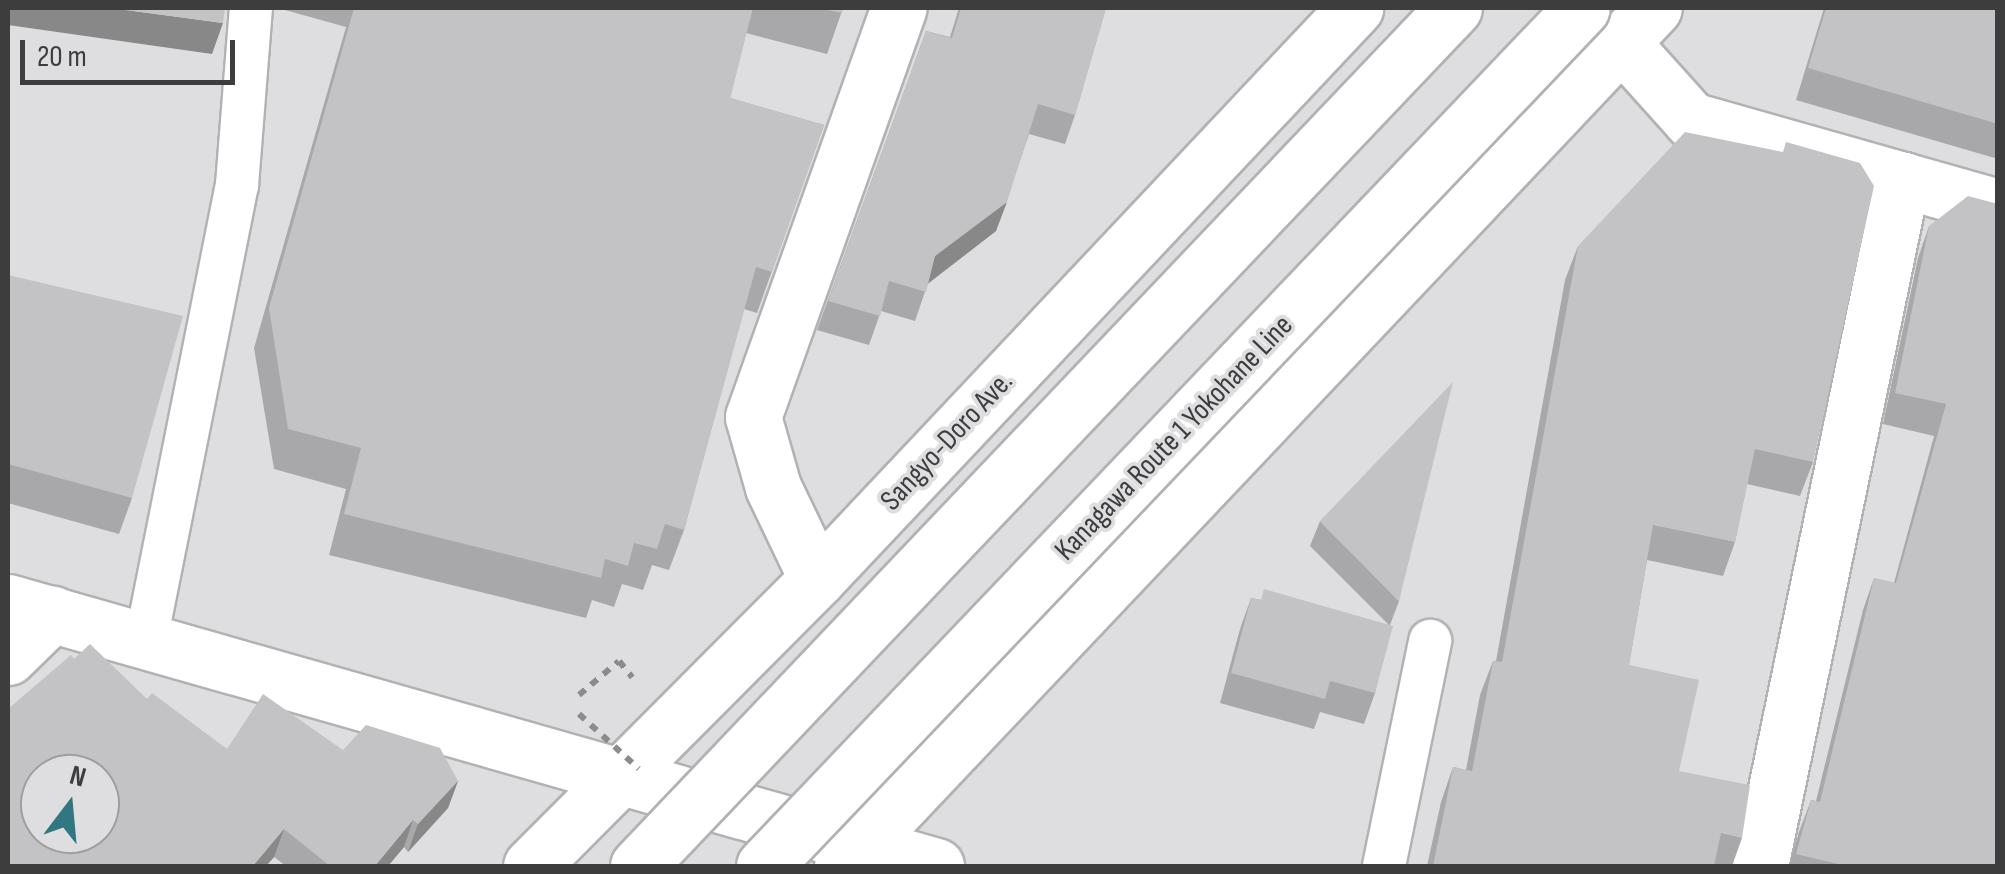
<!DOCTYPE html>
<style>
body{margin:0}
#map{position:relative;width:2005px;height:874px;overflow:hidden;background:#dedee0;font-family:"Sofia Sans Condensed",sans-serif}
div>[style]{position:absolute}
.path>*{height:6px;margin-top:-3px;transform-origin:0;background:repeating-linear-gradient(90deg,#8b8b8d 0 8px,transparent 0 16px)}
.roads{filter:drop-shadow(2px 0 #b2b2b4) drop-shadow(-2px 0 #b2b2b4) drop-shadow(0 2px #b2b2b4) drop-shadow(0 -2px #b2b2b4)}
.lane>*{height:42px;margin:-21px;padding:0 21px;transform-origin:21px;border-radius:21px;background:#fff}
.street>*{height:55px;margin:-27.5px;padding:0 27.5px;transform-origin:27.5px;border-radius:27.5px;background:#fff}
.secondary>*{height:55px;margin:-27.5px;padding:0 27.5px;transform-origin:27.5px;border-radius:27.5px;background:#fff}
.primary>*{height:55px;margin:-27.5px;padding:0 27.5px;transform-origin:27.5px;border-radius:27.5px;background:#fff}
.path-bridge>*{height:6px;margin-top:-3px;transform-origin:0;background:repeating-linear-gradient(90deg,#8b8b8d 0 8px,transparent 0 16px)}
.bridges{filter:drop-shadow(2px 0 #b2b2b4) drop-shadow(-2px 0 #b2b2b4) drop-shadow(0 2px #b2b2b4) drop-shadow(0 -2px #b2b2b4)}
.highway-bridge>*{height:55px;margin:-27.5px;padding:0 27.5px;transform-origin:27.5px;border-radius:27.5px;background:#fff}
.wall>*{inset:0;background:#a8a7a9}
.shaded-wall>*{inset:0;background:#888889}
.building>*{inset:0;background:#c3c2c4}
span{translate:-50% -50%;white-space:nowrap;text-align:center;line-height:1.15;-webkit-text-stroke:8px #dedee0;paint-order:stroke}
.street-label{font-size:30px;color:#3d3d3e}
.frame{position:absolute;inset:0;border:10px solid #3d3d3e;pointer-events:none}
.north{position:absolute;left:20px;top:754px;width:100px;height:100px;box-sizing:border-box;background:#dedee0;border:2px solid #9e9e9f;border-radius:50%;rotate:16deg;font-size:28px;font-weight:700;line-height:40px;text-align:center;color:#3d3d3e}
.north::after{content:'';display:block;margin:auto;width:35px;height:45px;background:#307782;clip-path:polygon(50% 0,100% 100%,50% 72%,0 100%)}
.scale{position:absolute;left:20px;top:40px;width:215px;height:45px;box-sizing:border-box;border:5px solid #3d3d3e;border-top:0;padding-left:12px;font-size:30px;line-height:35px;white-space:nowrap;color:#3d3d3e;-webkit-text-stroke:8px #dedee0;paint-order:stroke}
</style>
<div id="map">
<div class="path">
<i style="left:579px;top:695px;width:52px;rotate:-40.4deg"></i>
<i style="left:619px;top:661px;width:21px;rotate:51deg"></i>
</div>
<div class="roads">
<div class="lane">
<i style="left:146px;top:640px;width:464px;rotate:-78.7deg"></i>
<i style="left:237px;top:185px;width:178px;rotate:-85.5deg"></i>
<i style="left:1384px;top:866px;width:230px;rotate:-78.4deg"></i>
</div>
<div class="street">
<i style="left:1622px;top:43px;width:103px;rotate:48.1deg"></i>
<i style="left:1691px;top:120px;width:319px;rotate:15.8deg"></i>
<i style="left:817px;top:579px;width:102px;rotate:-115.6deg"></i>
<i style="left:773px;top:487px;width:73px;rotate:-105.9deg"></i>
<i style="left:753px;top:417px;width:434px;rotate:-70.4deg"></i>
<i style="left:8px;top:657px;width:62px;rotate:-44.3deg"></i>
<i style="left:862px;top:845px;width:77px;rotate:15.8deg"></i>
<i style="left:1760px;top:866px;width:701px;rotate:-78.31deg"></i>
</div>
<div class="secondary">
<i style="left:8px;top:602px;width:865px;rotate:15.9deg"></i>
</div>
<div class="primary">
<i style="left:531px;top:866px;width:405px;rotate:-45.1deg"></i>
<i style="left:817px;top:579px;width:785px;rotate:-46.7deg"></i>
<i style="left:842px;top:866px;width:1181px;rotate:-46.58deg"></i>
</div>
</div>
<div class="path-bridge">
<i style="left:579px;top:714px;width:81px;rotate:42.5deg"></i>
</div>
<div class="bridges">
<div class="highway-bridge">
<i style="left:638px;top:866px;width:1184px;rotate:-46.44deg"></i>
<i style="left:764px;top:866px;width:1185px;rotate:-46.37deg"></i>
</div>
</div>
<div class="wall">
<i style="clip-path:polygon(285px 8px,843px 8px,827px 54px,746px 33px,730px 98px,824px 125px,757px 313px,744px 309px,684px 530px,669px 570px,652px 565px,643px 590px,622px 584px,614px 607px,592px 600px,586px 618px,329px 555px,346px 489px,274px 469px,254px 348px,346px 27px,285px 10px)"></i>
<i style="clip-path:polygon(959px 8px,1106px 8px,1075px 115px,1065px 144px,1029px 134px,996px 231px,928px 283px,915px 321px,881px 311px,869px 345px,817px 330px,926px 31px,950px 37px)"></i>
<i style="clip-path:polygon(1824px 8px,1998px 8px,1998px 159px,1796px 100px)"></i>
<i style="clip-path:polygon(1929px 226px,1998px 866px,1789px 866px,1799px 832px,1811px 800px,1816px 801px,1863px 610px,1874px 578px,1894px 583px,1934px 436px,1883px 424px,1918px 258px)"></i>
<i style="clip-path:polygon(1578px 246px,1813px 462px,1800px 496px,1747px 484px,1735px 542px,1723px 576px,1647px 560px,1629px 665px,1679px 771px,1742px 838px,1732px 866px,1427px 866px,1441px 802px,1453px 767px,1466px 770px,1480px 695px,1493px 661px,1496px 661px,1565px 280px)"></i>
<i style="clip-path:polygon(8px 275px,132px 498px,119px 534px,8px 503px)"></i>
<i style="clip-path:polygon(1320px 521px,1399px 601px,1390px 625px,1375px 693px,1364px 724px,1320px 712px,1314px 729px,1220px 703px,1240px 629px,1251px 598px,1389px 625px,1310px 546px)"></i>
<i style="clip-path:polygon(74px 659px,147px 699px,227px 749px,343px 750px,458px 781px,448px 808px,408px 852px,404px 847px,388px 866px,286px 866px,274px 857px,266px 866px,8px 866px)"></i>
</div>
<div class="shaded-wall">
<i style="clip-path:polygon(8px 8px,111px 8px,223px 23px,212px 54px,8px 25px)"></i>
<i style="clip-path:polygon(1007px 202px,996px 231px,925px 286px,935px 256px)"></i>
<i style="clip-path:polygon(458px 781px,448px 808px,408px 852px,418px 824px)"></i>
<i style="clip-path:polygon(413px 820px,404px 847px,388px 866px,375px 866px)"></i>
<i style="clip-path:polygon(284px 829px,274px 857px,266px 866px,253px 866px)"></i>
</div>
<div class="building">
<i style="clip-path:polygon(111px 8px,225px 8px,223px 23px)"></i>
<i style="clip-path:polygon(354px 8px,753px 8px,730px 98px,824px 125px,772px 272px,756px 267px,684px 530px,665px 524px,657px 549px,634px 543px,628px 566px,605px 559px,601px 578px,344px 514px,361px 448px,288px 429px,269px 308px)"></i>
<i style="clip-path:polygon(819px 8px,843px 8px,842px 13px)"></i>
<i style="clip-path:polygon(961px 8px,1106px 8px,1075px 115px,1038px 104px,1007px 202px,935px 256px,926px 292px,889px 281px,880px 316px,828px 301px,926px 31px,952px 38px)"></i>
<i style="clip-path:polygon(1826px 8px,1998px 8px,1998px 124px,1808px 68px)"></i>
<i style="clip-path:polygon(1685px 132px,1783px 152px,1786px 142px,1860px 163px,1874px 186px,1813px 462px,1755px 449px,1735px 542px,1653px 525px,1629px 665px,1699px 680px,1679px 771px,1750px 785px,1742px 838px,1721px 833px,1714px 866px,1433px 866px,1453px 767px,1472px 771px,1493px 661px,1502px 662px,1578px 246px)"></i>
<i style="clip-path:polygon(1968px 196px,1998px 204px,1998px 866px,1846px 866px,1796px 854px,1811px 800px,1820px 802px,1874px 578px,1896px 583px,1946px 404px,1895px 393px,1929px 226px)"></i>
<i style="clip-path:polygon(8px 275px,183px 316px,132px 498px,8px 464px)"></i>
<i style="clip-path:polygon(1453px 382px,1399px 601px,1320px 521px)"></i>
<i style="clip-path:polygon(1264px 589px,1393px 626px,1375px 693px,1330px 681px,1325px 699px,1231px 673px,1251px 598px,1261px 600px)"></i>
<i style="clip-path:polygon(evenodd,90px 644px,147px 699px,152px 693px,227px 749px,263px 694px,343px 750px,366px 725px,440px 748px,458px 781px,418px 824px,413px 820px,375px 866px,330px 866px,284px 829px,253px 866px,8px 866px,8px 709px,71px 655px,74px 659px,90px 644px,40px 774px,100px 774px,100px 834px,40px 834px,40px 774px)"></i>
</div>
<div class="street-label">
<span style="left:1174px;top:438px;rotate:-46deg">Kanagawa Route 1 Yokohane Line</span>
<span style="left:947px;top:441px;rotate:-47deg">Sangyo-Doro Ave.</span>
</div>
<div class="frame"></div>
<div class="north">N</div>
<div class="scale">20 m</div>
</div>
